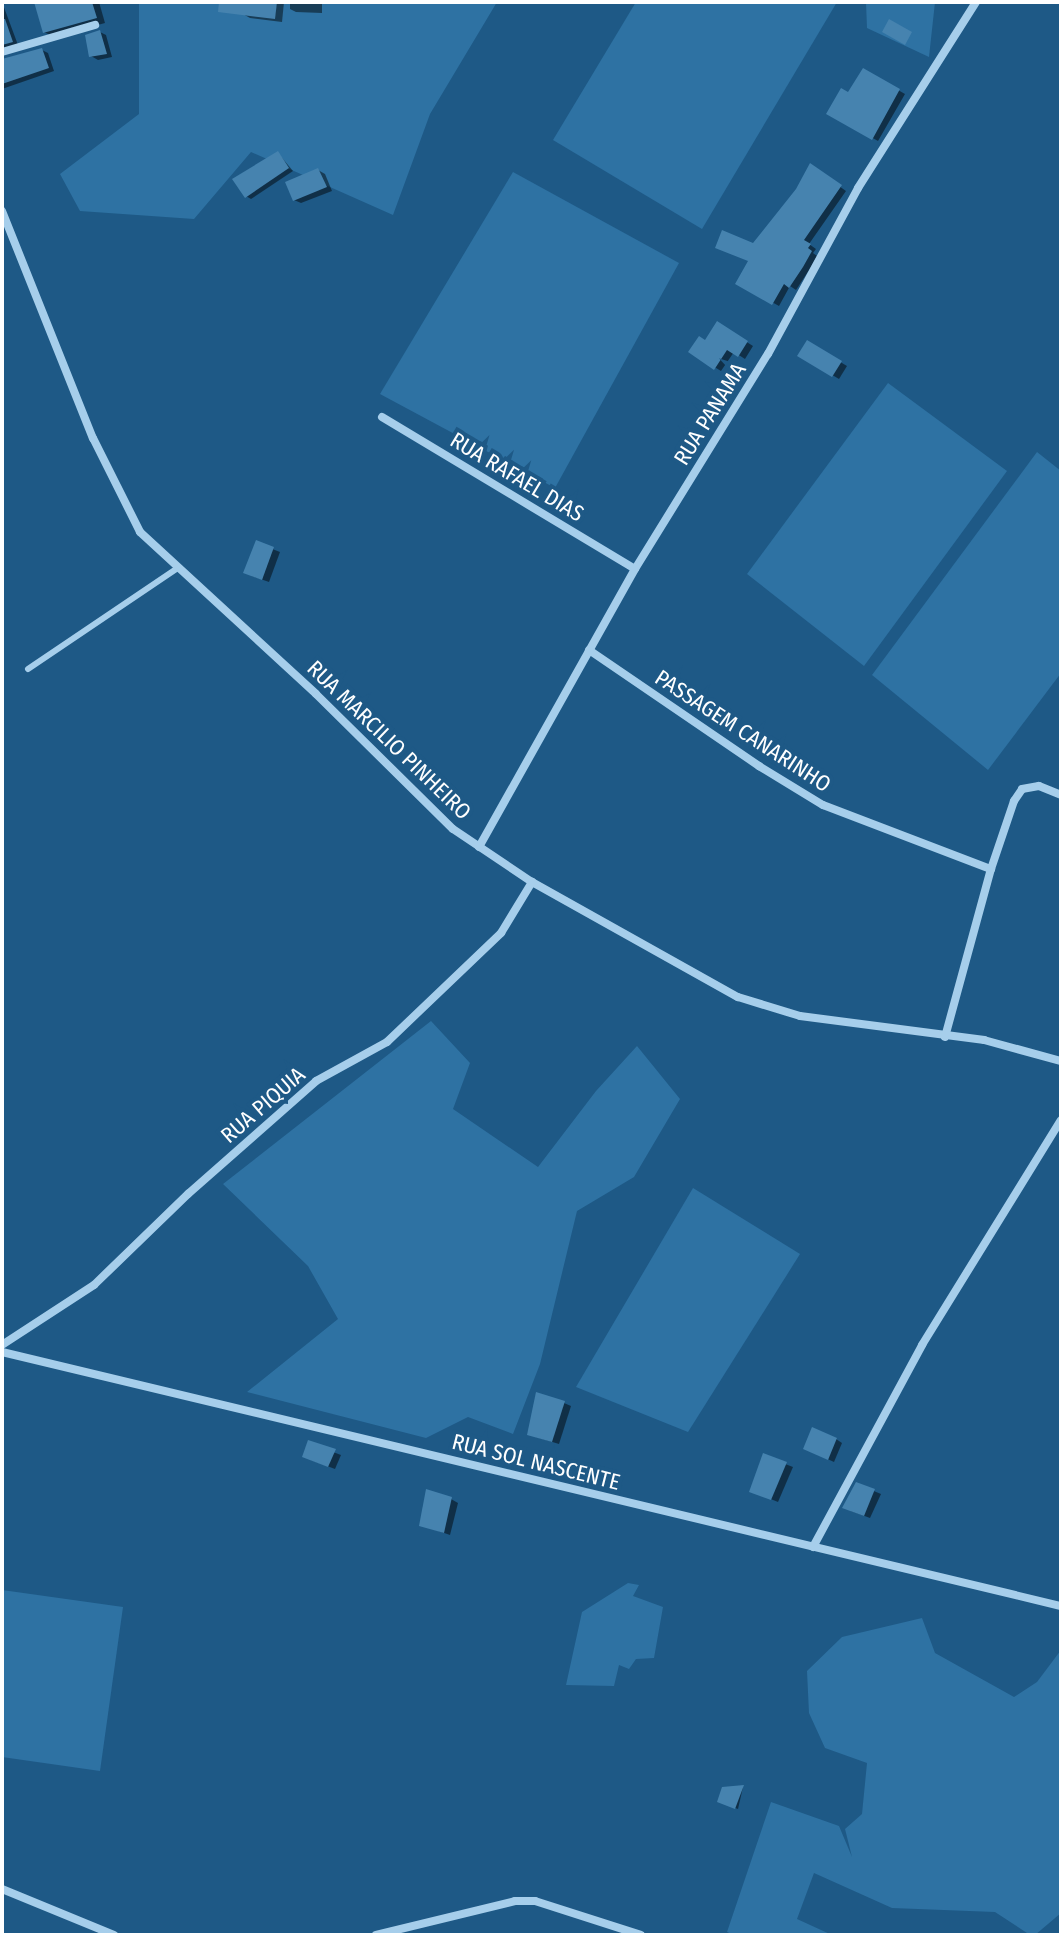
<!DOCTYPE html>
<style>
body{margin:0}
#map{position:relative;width:1063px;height:1937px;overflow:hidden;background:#1e5986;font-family:"Fira Sans Condensed",sans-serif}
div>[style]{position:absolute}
.green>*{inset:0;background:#2e72a3}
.shadow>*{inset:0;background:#0007}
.building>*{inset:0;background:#4683af}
.service>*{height:6px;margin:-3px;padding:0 3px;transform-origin:3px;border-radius:3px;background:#a6ceeb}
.minor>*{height:8px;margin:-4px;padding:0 4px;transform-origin:4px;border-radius:4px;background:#a6ceeb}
span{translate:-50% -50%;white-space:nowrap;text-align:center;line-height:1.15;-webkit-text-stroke:8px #1e5986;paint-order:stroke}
.street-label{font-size:22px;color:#fff}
.frame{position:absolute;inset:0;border:4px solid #fff;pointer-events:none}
</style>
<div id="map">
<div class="green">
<i style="clip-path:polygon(139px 2px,497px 2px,430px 114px,393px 215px,251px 152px,194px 219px,80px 211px,60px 174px,139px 114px)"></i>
<i style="clip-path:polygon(636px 2px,837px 2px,702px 229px,553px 140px)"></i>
<i style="clip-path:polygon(866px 2px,935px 2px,929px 57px,867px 28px)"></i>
<i style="clip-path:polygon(513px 172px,679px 263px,555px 488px,380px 394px)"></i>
<i style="clip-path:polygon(888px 383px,1007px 471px,864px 666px,747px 574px)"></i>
<i style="clip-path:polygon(1037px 452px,1061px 471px,1061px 673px,988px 770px,872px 675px)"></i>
<i style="clip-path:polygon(431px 1021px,470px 1063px,453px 1109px,538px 1167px,596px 1091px,637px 1046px,680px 1099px,634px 1177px,577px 1211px,540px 1364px,513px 1434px,468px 1417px,426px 1438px,247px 1392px,338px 1319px,308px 1266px,223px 1184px)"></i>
<i style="clip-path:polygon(693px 1188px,800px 1254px,688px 1432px,576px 1387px)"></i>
<i style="clip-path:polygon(628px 1583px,639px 1585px,633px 1596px,663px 1607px,654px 1658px,636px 1659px,629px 1669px,619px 1665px,614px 1686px,566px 1685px,582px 1612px)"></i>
<i style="clip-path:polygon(2px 1590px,123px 1607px,100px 1771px,2px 1757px)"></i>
<i style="clip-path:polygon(922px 1618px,935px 1653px,1014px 1697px,1037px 1682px,1061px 1650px,1061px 1913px,1035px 1935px,1030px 1935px,995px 1912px,892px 1908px,814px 1873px,797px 1919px,832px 1935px,734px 1935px,727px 1932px,771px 1802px,839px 1826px,852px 1857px,845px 1829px,862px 1814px,867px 1763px,825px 1748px,809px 1713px,807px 1671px,842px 1637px)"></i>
</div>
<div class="shadow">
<i style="clip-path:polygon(2px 2px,18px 45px,3px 49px,2px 61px,42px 50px,48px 53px,54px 71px,2px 89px)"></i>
<i style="clip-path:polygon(36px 2px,99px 2px,105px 23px,54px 37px,44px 32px)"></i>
<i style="clip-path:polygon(245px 2px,284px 2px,282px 22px,250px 18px,243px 14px)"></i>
<i style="clip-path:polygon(290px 2px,322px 2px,322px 13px,296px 12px,290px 9px)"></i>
<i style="clip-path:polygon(100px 32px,106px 35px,112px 57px,98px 60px,91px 56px)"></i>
<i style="clip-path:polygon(863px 70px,905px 94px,878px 141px,829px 113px,848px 94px)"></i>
<i style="clip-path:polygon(278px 153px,293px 171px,251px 199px,246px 196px)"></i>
<i style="clip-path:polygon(815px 169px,846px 191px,809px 244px,816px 249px,813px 253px,817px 256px,809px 270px,796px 290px,790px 286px,779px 306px,738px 283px,751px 261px,754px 245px)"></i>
<i style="clip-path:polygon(318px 170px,325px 174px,332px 191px,301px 203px,294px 200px)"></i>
<i style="clip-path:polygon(718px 324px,753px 346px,745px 359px,734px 352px,721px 371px,690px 352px,706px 342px)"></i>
<i style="clip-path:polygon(808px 343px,847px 366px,839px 379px,800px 356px)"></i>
<i style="clip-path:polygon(257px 543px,280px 552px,269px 582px,252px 576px)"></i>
<i style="clip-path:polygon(564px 1403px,571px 1406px,559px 1444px,536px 1437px)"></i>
<i style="clip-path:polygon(836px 1439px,842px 1443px,834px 1462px,812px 1452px)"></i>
<i style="clip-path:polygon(309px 1443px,341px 1455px,335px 1469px,311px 1460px)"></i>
<i style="clip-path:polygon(764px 1456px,793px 1467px,778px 1502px,758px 1494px)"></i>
<i style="clip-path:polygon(857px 1484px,881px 1494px,870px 1518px,851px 1511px)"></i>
<i style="clip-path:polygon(451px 1499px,458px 1503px,450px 1535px,421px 1525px)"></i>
<i style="clip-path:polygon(743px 1787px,738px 1809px,722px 1803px,723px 1789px)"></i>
</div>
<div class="building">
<i style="clip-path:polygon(34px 2px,92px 2px,97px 18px,43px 33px)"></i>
<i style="clip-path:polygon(219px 2px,277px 2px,275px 19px,218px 12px)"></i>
<i style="clip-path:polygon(2px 19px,5px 19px,13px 42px,2px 45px)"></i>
<i style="clip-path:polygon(889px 19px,912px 32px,905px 45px,882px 32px)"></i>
<i style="clip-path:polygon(100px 30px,107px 54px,89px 57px,85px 35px)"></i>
<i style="clip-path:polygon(42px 48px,49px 68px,2px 84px,2px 59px)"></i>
<i style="clip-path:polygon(863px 68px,900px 89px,872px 140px,826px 114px,841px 88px,848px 92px)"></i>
<i style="clip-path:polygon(278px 151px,289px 168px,245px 198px,232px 179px)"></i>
<i style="clip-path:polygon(810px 163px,842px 185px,804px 240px,811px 244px,808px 248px,812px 251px,803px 267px,789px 288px,784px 284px,772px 305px,735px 284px,748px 261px,715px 248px,722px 230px,753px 243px,796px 189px)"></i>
<i style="clip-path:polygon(318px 168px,327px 187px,293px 201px,285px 182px)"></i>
<i style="clip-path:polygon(717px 321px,748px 341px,738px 357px,727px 350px,714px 370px,688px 352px,699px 336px,705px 340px)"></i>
<i style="clip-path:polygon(807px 340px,842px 361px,832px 377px,797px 356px)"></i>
<i style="clip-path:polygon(256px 540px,274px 547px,262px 580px,243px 573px)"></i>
<i style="clip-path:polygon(536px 1392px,565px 1401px,552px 1442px,527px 1435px)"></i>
<i style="clip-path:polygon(812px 1427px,837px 1438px,828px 1460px,803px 1449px)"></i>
<i style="clip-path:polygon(308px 1440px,336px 1449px,328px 1467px,302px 1457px)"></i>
<i style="clip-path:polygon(763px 1453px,787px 1462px,771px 1500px,749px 1492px)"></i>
<i style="clip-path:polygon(856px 1482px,875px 1489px,864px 1516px,842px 1508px)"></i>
<i style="clip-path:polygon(426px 1489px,452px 1497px,444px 1533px,419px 1526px)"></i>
<i style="clip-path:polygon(744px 1785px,735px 1809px,717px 1802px,722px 1787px)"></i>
</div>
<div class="service">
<i style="left:28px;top:669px;width:181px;rotate:-34deg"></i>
</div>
<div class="minor">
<i style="left:2px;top:52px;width:97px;rotate:-16.2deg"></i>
<i style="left:2px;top:211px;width:245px;rotate:68.2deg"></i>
<i style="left:93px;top:438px;width:105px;rotate:63.4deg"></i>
<i style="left:140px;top:532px;width:239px;rotate:42.6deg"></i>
<i style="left:316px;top:694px;width:192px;rotate:44.6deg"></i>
<i style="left:453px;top:829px;width:95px;rotate:33.9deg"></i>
<i style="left:532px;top:882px;width:236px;rotate:29.2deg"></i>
<i style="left:738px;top:997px;width:65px;rotate:17deg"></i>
<i style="left:800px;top:1016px;width:186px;rotate:7.4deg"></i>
<i style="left:984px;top:1040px;width:80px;rotate:15.3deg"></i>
<i style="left:382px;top:417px;width:295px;rotate:31deg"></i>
<i style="left:589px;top:650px;width:206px;rotate:34.3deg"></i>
<i style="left:759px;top:766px;width:75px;rotate:31.4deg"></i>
<i style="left:823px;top:805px;width:180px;rotate:20.9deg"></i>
<i style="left:991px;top:869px;width:72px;rotate:-71.3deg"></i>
<i style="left:1014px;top:801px;width:14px;rotate:-56deg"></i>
<i style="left:1022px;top:789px;width:17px;rotate:-10deg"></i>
<i style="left:1039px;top:786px;width:24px;rotate:22deg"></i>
<i style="left:479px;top:847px;width:319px;rotate:-60.7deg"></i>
<i style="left:635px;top:569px;width:253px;rotate:-58.3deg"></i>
<i style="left:768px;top:354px;width:189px;rotate:-61.5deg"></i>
<i style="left:858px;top:188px;width:220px;rotate:-57.6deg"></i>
<i style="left:945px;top:1037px;width:174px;rotate:-74.7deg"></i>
<i style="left:2px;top:1345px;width:110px;rotate:-33.1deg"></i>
<i style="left:94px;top:1285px;width:131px;rotate:-44.1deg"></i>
<i style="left:188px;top:1194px;width:171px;rotate:-41.4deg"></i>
<i style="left:316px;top:1081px;width:81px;rotate:-28.8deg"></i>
<i style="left:387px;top:1042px;width:158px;rotate:-43.7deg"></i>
<i style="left:501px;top:933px;width:60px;rotate:-58.7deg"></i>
<i style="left:2px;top:1352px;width:1089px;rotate:13.49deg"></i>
<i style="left:813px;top:1547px;width:230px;rotate:-61.6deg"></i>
<i style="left:922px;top:1345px;width:264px;rotate:-58.3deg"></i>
<i style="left:2px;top:1889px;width:121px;rotate:22.3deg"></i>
<i style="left:376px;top:1935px;width:143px;rotate:-13.7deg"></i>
<i style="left:515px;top:1901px;width:20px"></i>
<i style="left:535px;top:1901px;width:111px;rotate:17.8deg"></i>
</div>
<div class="street-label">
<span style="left:710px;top:414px;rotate:-58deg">RUA PANAMA</span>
<span style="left:517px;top:477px;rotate:31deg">RUA RAFAEL DIAS</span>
<span style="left:743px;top:731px;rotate:33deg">PASSAGEM CANARINHO</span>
<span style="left:389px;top:740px;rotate:44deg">RUA MARCILIO PINHEIRO</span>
<span style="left:263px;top:1105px;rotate:-41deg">RUA PIQUIA</span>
<span style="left:536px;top:1462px;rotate:14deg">RUA SOL NASCENTE</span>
</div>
<div class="frame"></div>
</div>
